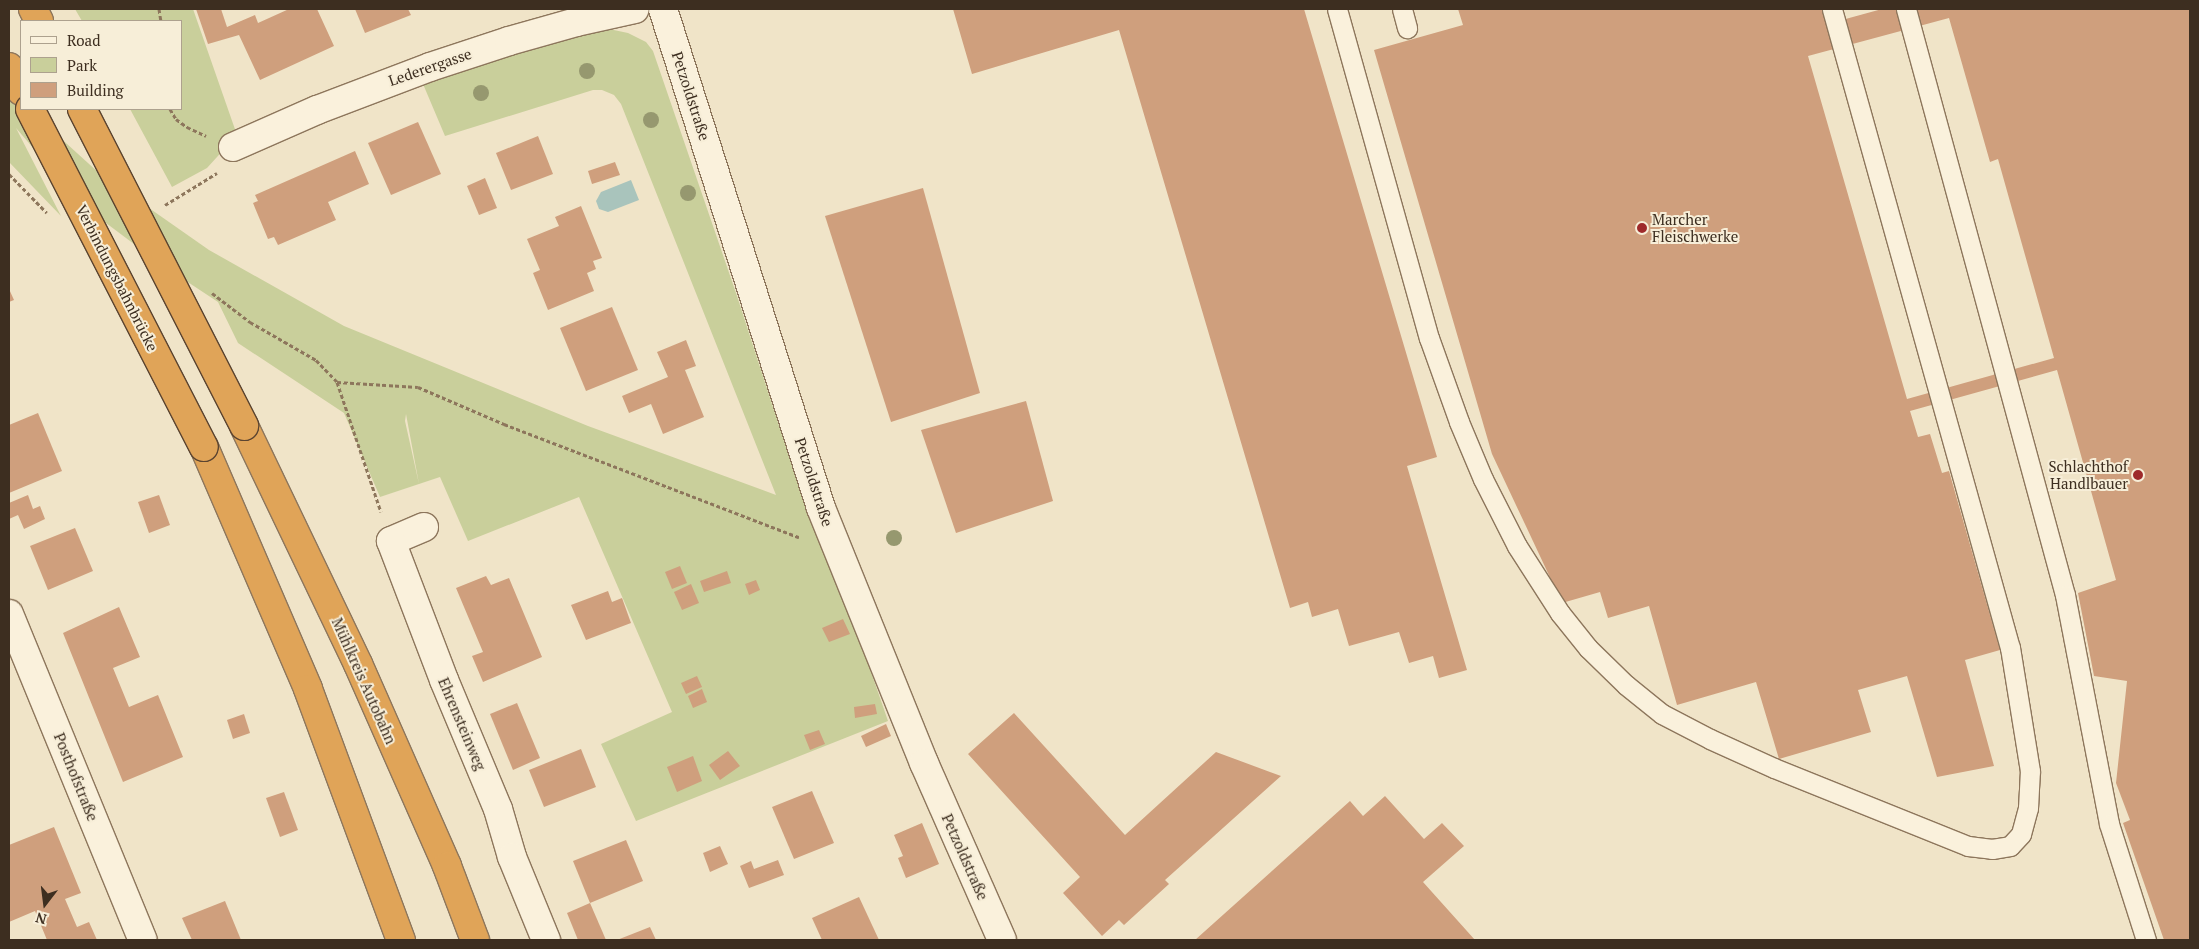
<!DOCTYPE html>
<meta charset="utf-8">
<style>
body{margin:0}
#map{position:relative;width:2199px;height:949px;overflow:hidden;background:#f0e4c8;font-family:"PT Serif",serif}
div>[style]{position:absolute}
.green>*{inset:0;background:#c9cf9b}
.water>*{inset:0;background:#a9c4bc}
.building>*{inset:0;background:#cf9f7d}
.path>*{height:3px;margin-top:-1.5px;transform-origin:0;background:repeating-linear-gradient(90deg,#8d765c 0 4px,transparent 0 6.5px)}
.roads{filter:drop-shadow(1px 0 #8d765c) drop-shadow(-1px 0 #8d765c) drop-shadow(0 1px #8d765c) drop-shadow(0 -1px #8d765c)}
.lane>*{height:19px;margin:-9.5px;padding:0 9.5px;transform-origin:9.5px;border-radius:9.5px;background:#faf1dc}
.street>*{height:28px;margin:-14px;padding:0 14px;transform-origin:14px;border-radius:14px;background:#faf1dc}
.highway>*{height:28px;margin:-14px;padding:0 14px;transform-origin:14px;border-radius:14px;background:#e0a458}
.bridges{filter:drop-shadow(1px 0 #5b4430) drop-shadow(-1px 0 #5b4430) drop-shadow(0 1px #5b4430) drop-shadow(0 -1px #5b4430)}
.highway-bridge>*{height:28px;margin:-14px;padding:0 14px;transform-origin:14px;border-radius:14px;background:#e0a458}
.trees>*{width:16px;height:16px;margin:-8px;border-radius:50%;background:#96986f}
.dots>*{width:14px;height:14px;translate:-50% -50%;box-sizing:border-box;border:2px solid #f7eed8;border-radius:50%}
span{translate:-50% -50%;white-space:nowrap;text-align:center;line-height:1.15;-webkit-text-stroke:4px #f7eed8;paint-order:stroke}
.street-label{font-size:15px;color:#3d2e20}
.poi-label{font-size:15px;color:#3d2e20}
.left{translate:0 -50%;text-align:left}
.right{translate:-100% -50%;text-align:right}
.frame{position:absolute;inset:0;border:10px solid #3d2e20;pointer-events:none}
.legend{position:absolute;left:20px;top:20px;width:162px;height:90px;box-sizing:border-box;background:#f7eed8;border:1px solid #ada18e;margin:0;padding:6px 9px;list-style:none;font-size:15px;color:#3d2e20}
.legend li{display:flex;align-items:center;gap:10px;height:25px}
.legend b{width:25px;border:1px solid #ada18e}
.north{position:absolute;left:20px;top:879px;width:50px;height:50px;-webkit-text-stroke:4px #f7eed8;paint-order:stroke;rotate:195deg;font-size:14px;font-weight:700;line-height:20px;text-align:center;color:#3d2e20}
.north::after{content:'';display:block;margin:auto;width:18px;height:22px;background:#3d2e20;clip-path:polygon(50% 0,100% 100%,50% 72%,0 100%)}
</style>
<div id="map">
<div class="green">
<i style="clip-path:polygon(75px 9px,193px 9px,237px 135px,207px 168px,172px 187px,130px 109px,181px 109px,181px 21px,82px 21px)"></i>
<i style="clip-path:polygon(609px 29px,628px 33px,646px 42px,653px 51px,737px 296px,805px 506px,851px 614px,888px 721px,636px 821px,601px 744px,672px 712px,579px 497px,468px 541px,440px 477px,419px 484px,406px 414px,405px 421px,419px 484px,380px 497px,344px 413px,238px 343px,218px 302px,162px 265px,82px 205px,16px 128px,61px 216px,9px 162px,9px 87px,34px 114px,99px 173px,209px 250px,344px 326px,588px 426px,776px 495px,621px 104px,614px 95px,602px 90px,593px 90px,445px 136px,423px 84px,573px 34px)"></i>
</div>
<div class="water">
<i style="clip-path:polygon(631px 180px,639px 200px,608px 212px,599px 209px,596px 201px,601px 192px)"></i>
</div>
<div class="building">
<i style="clip-path:polygon(196px 9px,221px 9px,227px 27px,255px 15px,258px 23px,289px 9px,317px 9px,334px 46px,260px 80px,239px 35px,208px 44px)"></i>
<i style="clip-path:polygon(355px 9px,408px 9px,411px 15px,365px 33px)"></i>
<i style="clip-path:polygon(953px 9px,1304px 9px,1437px 457px,1407px 466px,1467px 670px,1439px 678px,1433px 656px,1409px 663px,1399px 632px,1349px 646px,1338px 609px,1312px 617px,1308px 602px,1290px 608px,1119px 30px,972px 74px)"></i>
<i style="clip-path:polygon(evenodd,1458px 9px,1826px 9px,1831px 23px,1882px 9px,2190px 9px,2190px 940px,2164px 940px,2123px 823px,2130px 820px,2116px 783px,2127px 681px,2094px 676px,2078px 593px,2116px 580px,2057px 370px,1910px 411px,1918px 437px,1930px 434px,1942px 473px,1949px 471px,2000px 650px,1965px 660px,1994px 766px,1937px 777px,1907px 676px,1858px 690px,1871px 732px,1779px 759px,1756px 682px,1677px 705px,1649px 606px,1608px 618px,1600px 592px,1562px 603px,1492px 454px,1374px 50px,1463px 25px,1458px 9px,1949px 18px,1990px 162px,1998px 159px,2054px 358px,1907px 399px,1808px 56px,1949px 18px)"></i>
<i style="clip-path:polygon(418px 122px,441px 174px,391px 195px,368px 143px)"></i>
<i style="clip-path:polygon(538px 136px,553px 174px,511px 190px,496px 153px)"></i>
<i style="clip-path:polygon(355px 151px,369px 184px,328px 202px,336px 220px,278px 245px,274px 237px,268px 239px,253px 203px,258px 201px,255px 195px)"></i>
<i style="clip-path:polygon(615px 162px,620px 175px,592px 184px,588px 171px)"></i>
<i style="clip-path:polygon(485px 178px,497px 208px,479px 215px,467px 186px)"></i>
<i style="clip-path:polygon(923px 188px,980px 393px,891px 422px,825px 216px)"></i>
<i style="clip-path:polygon(581px 206px,602px 258px,593px 261px,596px 269px,587px 273px,594px 291px,548px 310px,533px 273px,540px 270px,527px 239px,559px 226px,555px 217px)"></i>
<i style="clip-path:polygon(9px 289px,14px 300px,9px 302px)"></i>
<i style="clip-path:polygon(612px 307px,638px 370px,586px 391px,560px 328px)"></i>
<i style="clip-path:polygon(686px 340px,696px 366px,685px 370px,704px 417px,663px 434px,651px 404px,629px 413px,622px 396px,668px 377px,657px 352px)"></i>
<i style="clip-path:polygon(1026px 401px,1053px 501px,956px 533px,921px 430px)"></i>
<i style="clip-path:polygon(38px 413px,62px 471px,9px 493px,9px 425px)"></i>
<i style="clip-path:polygon(28px 495px,33px 509px,40px 506px,45px 519px,24px 529px,18px 515px,9px 519px,9px 503px)"></i>
<i style="clip-path:polygon(159px 495px,170px 525px,149px 533px,138px 502px)"></i>
<i style="clip-path:polygon(75px 528px,93px 571px,48px 590px,30px 546px)"></i>
<i style="clip-path:polygon(680px 566px,687px 583px,672px 589px,665px 572px)"></i>
<i style="clip-path:polygon(727px 571px,731px 583px,704px 592px,700px 581px)"></i>
<i style="clip-path:polygon(486px 576px,491px 585px,509px 578px,542px 657px,483px 682px,472px 656px,483px 652px,456px 588px)"></i>
<i style="clip-path:polygon(756px 580px,760px 590px,749px 595px,745px 584px)"></i>
<i style="clip-path:polygon(691px 584px,699px 603px,682px 610px,674px 592px)"></i>
<i style="clip-path:polygon(608px 591px,612px 602px,622px 598px,631px 623px,586px 640px,571px 605px)"></i>
<i style="clip-path:polygon(119px 607px,140px 657px,113px 668px,129px 707px,158px 695px,183px 757px,123px 782px,63px 633px)"></i>
<i style="clip-path:polygon(843px 619px,850px 634px,829px 642px,822px 628px)"></i>
<i style="clip-path:polygon(697px 676px,702px 687px,686px 694px,681px 683px)"></i>
<i style="clip-path:polygon(702px 689px,707px 702px,693px 708px,688px 696px)"></i>
<i style="clip-path:polygon(517px 703px,540px 758px,513px 770px,490px 714px)"></i>
<i style="clip-path:polygon(875px 704px,877px 714px,855px 718px,854px 707px)"></i>
<i style="clip-path:polygon(1014px 713px,1125px 835px,1216px 752px,1281px 776px,1165px 880px,1169px 884px,1124px 925px,1119px 920px,1102px 936px,1063px 893px,1080px 877px,968px 754px)"></i>
<i style="clip-path:polygon(244px 714px,250px 733px,233px 739px,227px 720px)"></i>
<i style="clip-path:polygon(886px 724px,891px 736px,866px 747px,861px 736px)"></i>
<i style="clip-path:polygon(819px 730px,825px 744px,810px 750px,804px 735px)"></i>
<i style="clip-path:polygon(581px 749px,596px 787px,544px 807px,529px 770px)"></i>
<i style="clip-path:polygon(728px 751px,740px 766px,720px 780px,709px 765px)"></i>
<i style="clip-path:polygon(693px 756px,702px 781px,677px 792px,667px 767px)"></i>
<i style="clip-path:polygon(812px 791px,834px 843px,794px 859px,772px 807px)"></i>
<i style="clip-path:polygon(284px 792px,298px 830px,280px 837px,266px 798px)"></i>
<i style="clip-path:polygon(1385px 796px,1424px 839px,1442px 823px,1464px 846px,1423px 882px,1475px 940px,1195px 940px,1350px 801px,1363px 816px)"></i>
<i style="clip-path:polygon(922px 823px,939px 864px,906px 878px,898px 858px,903px 856px,894px 835px)"></i>
<i style="clip-path:polygon(54px 827px,81px 893px,65px 899px,77px 927px,89px 922px,97px 940px,47px 940px,35px 911px,9px 922px,9px 845px)"></i>
<i style="clip-path:polygon(626px 840px,643px 881px,590px 903px,573px 861px)"></i>
<i style="clip-path:polygon(720px 846px,728px 864px,710px 872px,703px 853px)"></i>
<i style="clip-path:polygon(778px 860px,784px 875px,749px 888px,740px 866px,751px 861px,754px 869px)"></i>
<i style="clip-path:polygon(859px 897px,879px 940px,822px 940px,812px 918px)"></i>
<i style="clip-path:polygon(225px 901px,241px 940px,192px 940px,182px 918px)"></i>
<i style="clip-path:polygon(590px 903px,606px 940px,578px 940px,567px 913px)"></i>
<i style="clip-path:polygon(650px 927px,656px 940px,617px 940px)"></i>
</div>
<div class="path">
<i style="left:159px;top:9px;width:12px;rotate:81deg"></i>
<i style="left:170px;top:109px;width:12px;rotate:59deg"></i>
<i style="left:176px;top:119px;width:14px;rotate:36deg"></i>
<i style="left:187px;top:127px;width:21px;rotate:25deg"></i>
<i style="left:9px;top:174px;width:54px;rotate:45.7deg"></i>
<i style="left:165px;top:205px;width:61px;rotate:-31.6deg"></i>
<i style="left:212px;top:293px;width:48px;rotate:37.3deg"></i>
<i style="left:250px;top:322px;width:76px;rotate:29.9deg"></i>
<i style="left:316px;top:360px;width:30px;rotate:46deg"></i>
<i style="left:337px;top:382px;width:137px;rotate:71.3deg"></i>
<i style="left:337px;top:382px;width:81px;rotate:3.5deg"></i>
<i style="left:418px;top:387px;width:94px;rotate:23.3deg"></i>
<i style="left:504px;top:424px;width:316px;rotate:21deg"></i>
</div>
<div class="roads">
<div class="lane">
<i style="left:1337px;top:9px;width:342px;rotate:74.4deg"></i>
<i style="left:1429px;top:338px;width:89px;rotate:70.3deg"></i>
<i style="left:1459px;top:422px;width:62px;rotate:67.2deg"></i>
<i style="left:1483px;top:479px;width:75px;rotate:63.1deg"></i>
<i style="left:1517px;top:546px;width:80px;rotate:57.3deg"></i>
<i style="left:1560px;top:613px;width:45px;rotate:51.3deg"></i>
<i style="left:1588px;top:648px;width:53px;rotate:44.2deg"></i>
<i style="left:1626px;top:685px;width:46px;rotate:38.9deg"></i>
<i style="left:1662px;top:714px;width:54px;rotate:27.5deg"></i>
<i style="left:1710px;top:739px;width:70px;rotate:24.4deg"></i>
<i style="left:1774px;top:768px;width:209px;rotate:21.9deg"></i>
<i style="left:1968px;top:846px;width:24px;rotate:7deg"></i>
<i style="left:1992px;top:849px;width:18px;rotate:-9deg"></i>
<i style="left:2010px;top:846px;width:16px;rotate:-47deg"></i>
<i style="left:2021px;top:834px;width:27px;rotate:-75deg"></i>
<i style="left:2028px;top:808px;width:37px;rotate:-87deg"></i>
<i style="left:2030px;top:771px;width:125px;rotate:-99.2deg"></i>
<i style="left:2010px;top:648px;width:663px;rotate:-105.57deg"></i>
<i style="left:1402px;top:9px;width:20px;rotate:75deg"></i>
<i style="left:1906px;top:9px;width:607px;rotate:74.82deg"></i>
<i style="left:2065px;top:595px;width:233px;rotate:79.1deg"></i>
<i style="left:2109px;top:824px;width:122px;rotate:72.3deg"></i>
</div>
<div class="street">
<i style="left:663px;top:9px;width:523px;rotate:72.43deg"></i>
<i style="left:821px;top:508px;width:275px;rotate:68deg"></i>
<i style="left:924px;top:763px;width:193px;rotate:66.2deg"></i>
<i style="left:233px;top:147px;width:92px;rotate:-23.8deg"></i>
<i style="left:317px;top:110px;width:121px;rotate:-20.8deg"></i>
<i style="left:430px;top:67px;width:83px;rotate:-18.2deg"></i>
<i style="left:509px;top:41px;width:70px;rotate:-15.8deg"></i>
<i style="left:576px;top:22px;width:60px;rotate:-12.4deg"></i>
<i style="left:424px;top:527px;width:36px;rotate:157deg"></i>
<i style="left:391px;top:541px;width:149px;rotate:69.1deg"></i>
<i style="left:444px;top:680px;width:140px;rotate:67.3deg"></i>
<i style="left:498px;top:809px;width:50px;rotate:73.7deg"></i>
<i style="left:512px;top:857px;width:90px;rotate:67.7deg"></i>
<i style="left:9px;top:614px;width:352px;rotate:67.7deg"></i>
</div>
<div class="highway">
<i style="left:33px;top:9px;width:13px;rotate:63deg"></i>
<i style="left:9px;top:67px;width:27px;rotate:63deg"></i>
<i style="left:244px;top:426px;width:264px;rotate:64.4deg"></i>
<i style="left:358px;top:664px;width:221px;rotate:66.2deg"></i>
<i style="left:447px;top:866px;width:79px;rotate:69.3deg"></i>
<i style="left:204px;top:447px;width:263px;rotate:66.7deg"></i>
<i style="left:308px;top:689px;width:268px;rotate:69.7deg"></i>
</div>
</div>
<div class="bridges">
<div class="highway-bridge">
<i style="left:30px;top:109px;width:380px;rotate:62.8deg"></i>
<i style="left:82px;top:109px;width:356px;rotate:62.9deg"></i>
</div>
</div>
<div class="trees">
<i style="left:587px;top:71px"></i>
<i style="left:481px;top:93px"></i>
<i style="left:651px;top:120px"></i>
<i style="left:688px;top:193px"></i>
<i style="left:894px;top:538px"></i>
</div>
<div class="dots">
<i style="left:1642px;top:228px;background:#9e2a2b"></i>
<i style="left:2138px;top:475px;background:#9e2a2b"></i>
</div>
<div class="street-label">
<span style="left:430px;top:67px;rotate:-19deg">Lederergasse</span>
<span style="left:691px;top:96px;rotate:72deg">Petzoldstraße</span>
<span style="left:117px;top:278px;rotate:63deg">Verbindungsbahnbrücke</span>
<span style="left:814px;top:482px;rotate:72deg">Petzoldstraße</span>
<span style="left:364px;top:681px;rotate:66deg">Mühlkreis Autobahn</span>
<span style="left:462px;top:724px;rotate:67deg">Ehrensteinweg</span>
<span style="left:76px;top:777px;rotate:68deg">Posthofstraße</span>
<span style="left:965px;top:857px;rotate:66deg">Petzoldstraße</span>
</div>
<div class="poi-label">
<span class="left" style="left:1652px;top:228px">Marcher<br>Fleischwerke</span>
<span class="right" style="left:2128px;top:475px">Schlachthof<br>Handlbauer</span>
</div>
<div class="frame"></div>
<ul class="legend">
<li><b style="height:6px;background:#faf1dc"></b>Road</li>
<li><b style="height:14px;background:#c9cf9b"></b>Park</li>
<li><b style="height:14px;background:#cf9f7d"></b>Building</li>
</ul>
<div class="north">N</div>
</div>
